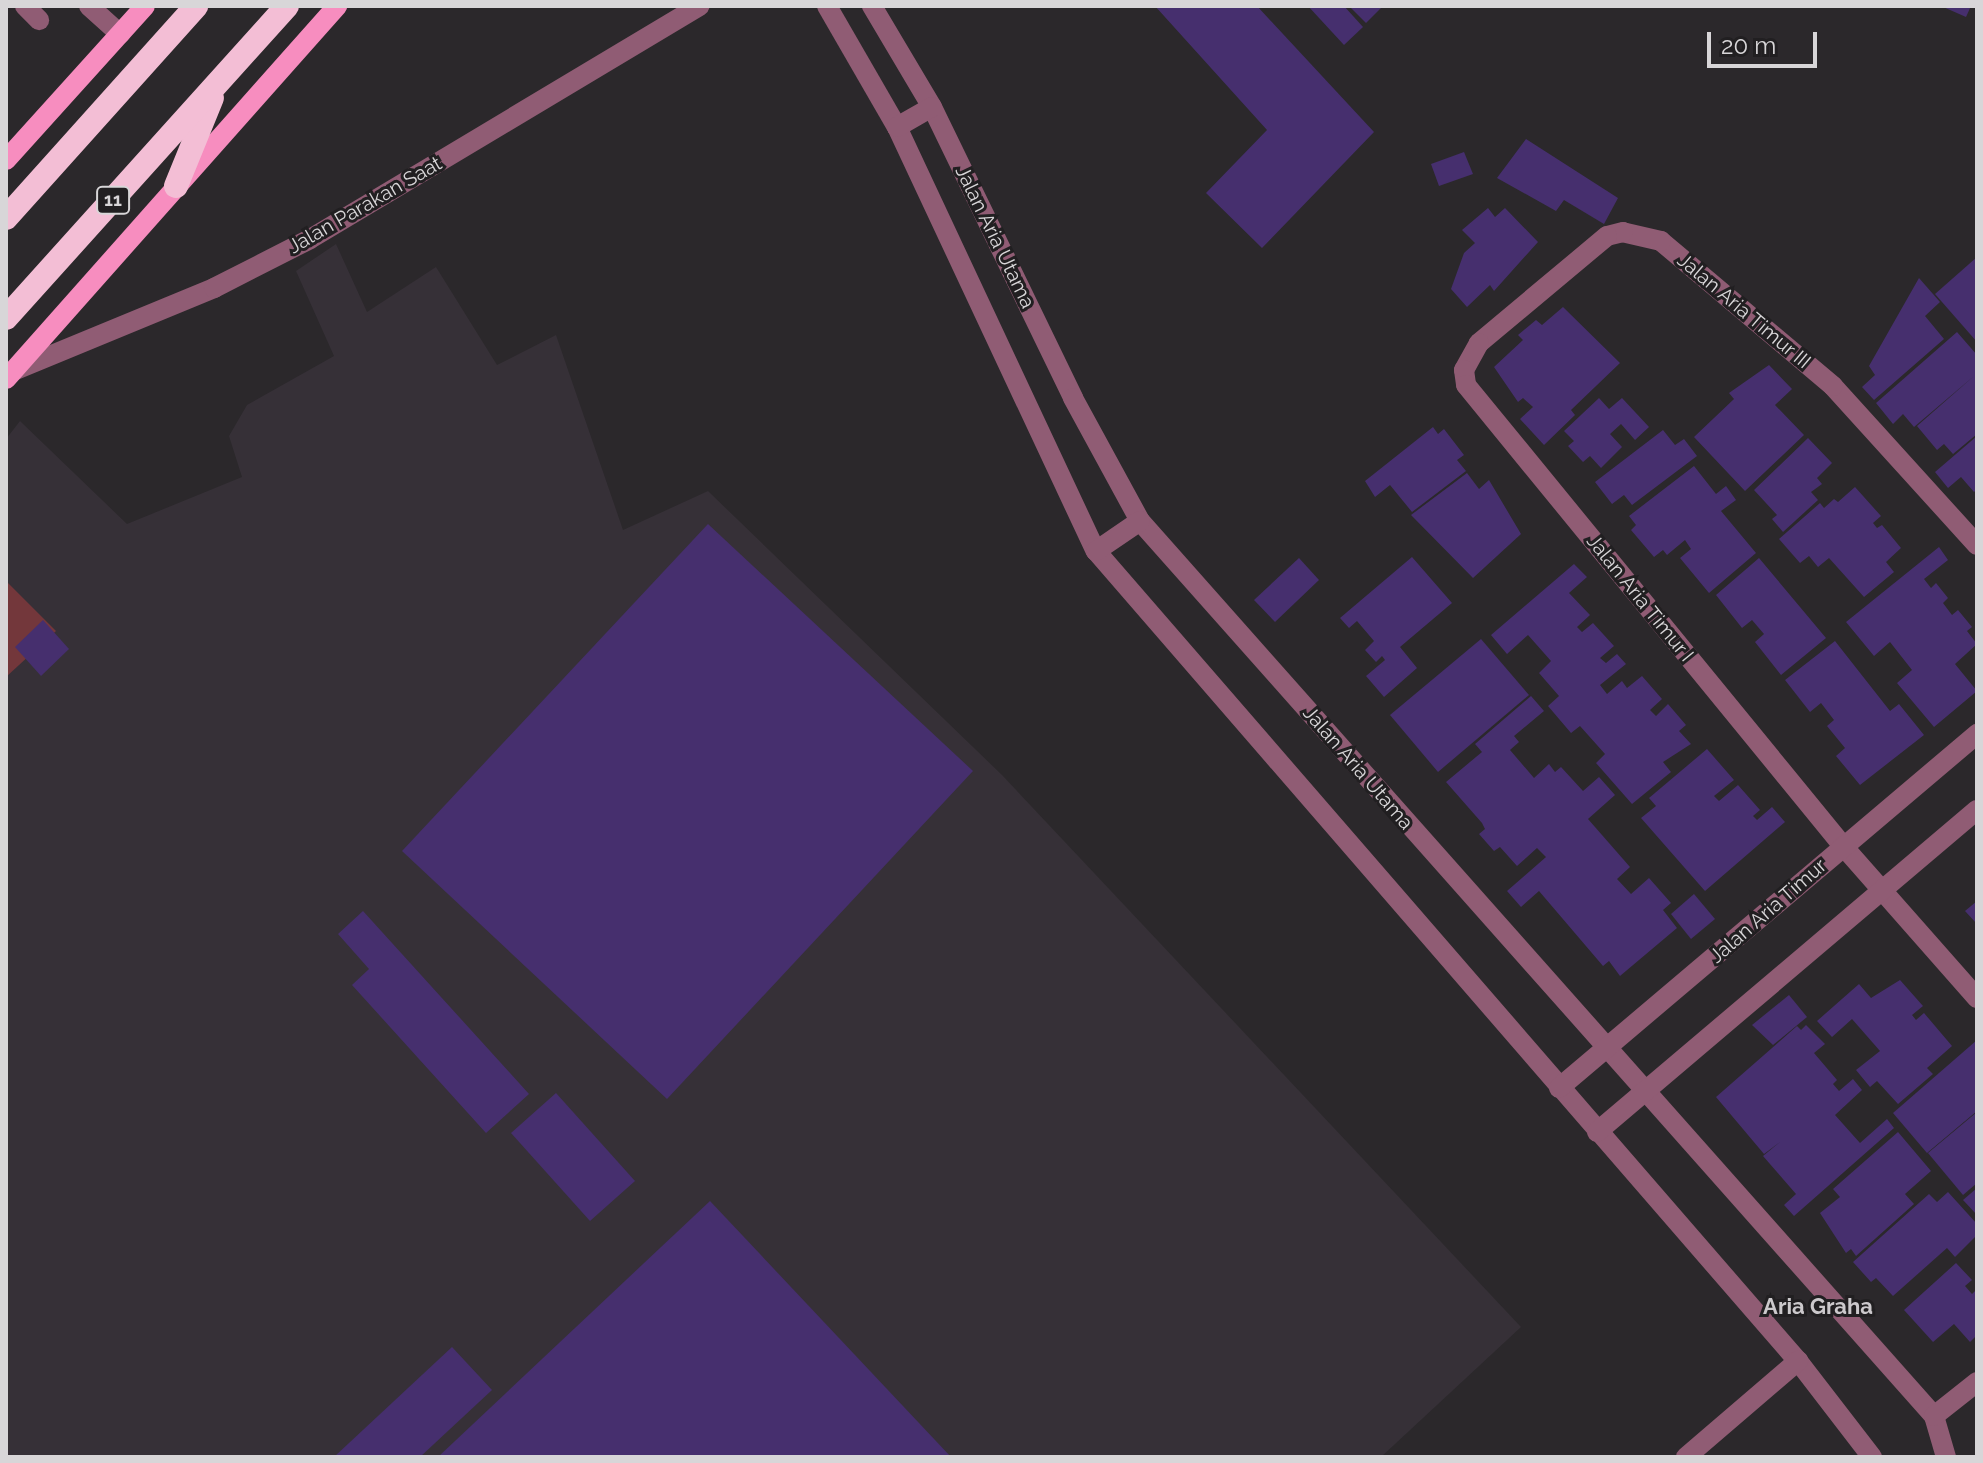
<!DOCTYPE html>
<style>
body{margin:0}
#map{position:relative;width:1983px;height:1463px;overflow:hidden;background:#2b282b;font-family:Raleway,sans-serif}
div>[style]{position:absolute}
.built>*{inset:0;background:#363037}
.green>*{inset:0;background:#73373b}
.building>*{inset:0;background:#462f6e}
.minor>*{height:20px;margin:-10px;padding:0 10px;transform-origin:10px;border-radius:10px;background:#905c74}
.major>*{height:20px;margin:-10px;padding:0 10px;transform-origin:10px;border-radius:10px;background:#f78dbf}
.highway>*{height:24px;margin:-12px;padding:0 12px;transform-origin:12px;border-radius:12px;background:#f3bed5}
span{translate:-50% -50%;white-space:nowrap;text-align:center;line-height:1.15;-webkit-text-stroke:6px #211f21;paint-order:stroke}
.shield-label span{padding:2px 6px;background:#211f21;border:2px solid;border-radius:6px;-webkit-text-stroke-width:0}
.shield-label{font-size:18px;color:#d8d6d8;font-weight:700}
.street-label{font-size:20px;color:#d8d6d8}
.neighbourhood-label{font-size:22px;color:#ccc9cc;font-weight:700}
.frame{position:absolute;inset:0;border:8px solid #d8d6d8;pointer-events:none}
.scale{position:absolute;left:1707px;top:32px;width:110px;height:36px;box-sizing:border-box;border:4px solid #d8d6d8;border-top:0;padding-left:10px;font-size:24px;line-height:28px;white-space:nowrap;color:#d8d6d8;-webkit-text-stroke:6px #211f21;paint-order:stroke}
</style>
<div id="map">
<div class="built">
<i style="clip-path:polygon(336px 244px,367px 312px,436px 267px,497px 365px,556px 335px,623px 530px,708px 491px,1002px 775px,1521px 1327px,1381px 1457px,6px 1457px,6px 439px,20px 421px,127px 524px,242px 477px,229px 436px,247px 405px,334px 356px,296px 271px)"></i>
</div>
<div class="green">
<i style="clip-path:polygon(6px 581px,56px 631px,6px 677px)"></i>
</div>
<div class="building">
<i style="clip-path:polygon(1155px 6px,1257px 6px,1374px 132px,1262px 248px,1206px 193px,1267px 130px)"></i>
<i style="clip-path:polygon(1308px 6px,1344px 6px,1363px 27px,1344px 45px)"></i>
<i style="clip-path:polygon(1349px 6px,1383px 6px,1366px 23px)"></i>
<i style="clip-path:polygon(1941px 6px,1971px 6px,1966px 17px)"></i>
<i style="clip-path:polygon(1526px 139px,1618px 198px,1604px 224px,1564px 200px,1556px 211px,1497px 178px)"></i>
<i style="clip-path:polygon(1464px 152px,1473px 174px,1439px 186px,1431px 164px)"></i>
<i style="clip-path:polygon(1488px 208px,1495px 217px,1505px 208px,1538px 242px,1494px 291px,1490px 285px,1467px 307px,1451px 289px,1464px 253px,1475px 243px,1462px 230px)"></i>
<i style="clip-path:polygon(1977px 257px,1977px 342px,1935px 294px)"></i>
<i style="clip-path:polygon(1919px 278px,1940px 302px,1925px 316px,1944px 339px,1874px 400px,1862px 387px,1875px 375px,1869px 366px)"></i>
<i style="clip-path:polygon(1563px 307px,1620px 363px,1571px 410px,1575px 415px,1544px 445px,1520px 419px,1533px 407px,1523px 398px,1518px 402px,1494px 367px,1523px 340px,1518px 335px,1536px 320px,1542px 325px)"></i>
<i style="clip-path:polygon(1957px 332px,1977px 355px,1977px 434px,1953px 454px,1944px 444px,1937px 450px,1917px 426px,1974px 376px,1914px 427px,1903px 414px,1893px 424px,1876px 403px)"></i>
<i style="clip-path:polygon(1769px 365px,1792px 389px,1775px 405px,1804px 435px,1745px 491px,1694px 437px,1734px 399px,1729px 393px)"></i>
<i style="clip-path:polygon(1599px 398px,1609px 409px,1622px 398px,1649px 427px,1635px 440px,1621px 424px,1610px 434px,1622px 447px,1601px 468px,1590px 456px,1583px 462px,1568px 446px,1574px 441px,1564px 431px)"></i>
<i style="clip-path:polygon(1433px 427px,1438px 434px,1444px 429px,1464px 455px,1457px 460px,1466px 471px,1412px 512px,1390px 485px,1375px 497px,1365px 481px)"></i>
<i style="clip-path:polygon(1663px 430px,1675px 445px,1684px 439px,1697px 456px,1632px 505px,1624px 495px,1612px 504px,1595px 482px)"></i>
<i style="clip-path:polygon(1977px 436px,1977px 489px,1974px 492px,1961px 477px,1948px 488px,1935px 472px)"></i>
<i style="clip-path:polygon(1808px 438px,1832px 463px,1817px 478px,1822px 484px,1811px 492px,1818px 500px,1783px 532px,1772px 519px,1777px 515px,1754px 490px)"></i>
<i style="clip-path:polygon(1694px 466px,1716px 494px,1726px 486px,1736px 500px,1721px 511px,1756px 553px,1709px 593px,1680px 558px,1691px 549px,1685px 540px,1667px 555px,1663px 550px,1654px 557px,1631px 530px,1636px 525px,1629px 516px)"></i>
<i style="clip-path:polygon(1467px 473px,1479px 489px,1489px 480px,1521px 534px,1473px 578px,1411px 515px)"></i>
<i style="clip-path:polygon(1855px 487px,1881px 516px,1873px 523px,1877px 528px,1882px 525px,1901px 548px,1886px 562px,1894px 572px,1864px 597px,1829px 558px,1818px 567px,1809px 556px,1800px 563px,1779px 539px,1820px 503px,1824px 508px,1834px 499px,1838px 502px)"></i>
<i style="clip-path:polygon(708px 524px,973px 771px,667px 1099px,402px 851px)"></i>
<i style="clip-path:polygon(1939px 547px,1948px 560px,1924px 579px,1931px 588px,1936px 583px,1948px 598px,1943px 603px,1952px 615px,1958px 610px,1972px 627px,1967px 631px,1977px 644px,1955px 664px,1977px 691px,1934px 727px,1897px 683px,1912px 670px,1890px 642px,1874px 656px,1846px 622px)"></i>
<i style="clip-path:polygon(1412px 557px,1452px 603px,1400px 647px,1417px 668px,1384px 697px,1366px 676px,1385px 660px,1382px 656px,1376px 662px,1365px 650px,1374px 641px,1357px 621px,1349px 628px,1340px 618px)"></i>
<i style="clip-path:polygon(1299px 558px,1319px 580px,1275px 622px,1254px 600px)"></i>
<i style="clip-path:polygon(1759px 558px,1826px 638px,1781px 675px,1755px 642px,1764px 634px,1752px 620px,1742px 628px,1716px 595px)"></i>
<i style="clip-path:polygon(1574px 564px,1587px 577px,1569px 593px,1590px 615px,1577px 627px,1582px 632px,1593px 623px,1614px 646px,1600px 658px,1606px 663px,1617px 654px,1626px 664px,1600px 685px,1607px 694px,1622px 681px,1627px 688px,1642px 676px,1662px 699px,1650px 710px,1656px 716px,1668px 704px,1686px 725px,1679px 731px,1691px 744px,1663px 762px,1671px 772px,1632px 804px,1596px 763px,1605px 754px,1580px 726px,1571px 733px,1548px 706px,1559px 696px,1539px 673px,1551px 661px,1528px 635px,1507px 654px,1491px 635px)"></i>
<i style="clip-path:polygon(43px 620px,69px 649px,41px 676px,15px 647px)"></i>
<i style="clip-path:polygon(1481px 639px,1529px 695px,1438px 772px,1390px 715px)"></i>
<i style="clip-path:polygon(1835px 641px,1890px 711px,1899px 704px,1924px 735px,1860px 785px,1836px 756px,1845px 748px,1827px 726px,1834px 720px,1821px 703px,1810px 712px,1785px 680px)"></i>
<i style="clip-path:polygon(1531px 696px,1544px 711px,1514px 736px,1519px 742px,1510px 750px,1534px 778px,1549px 764px,1555px 772px,1561px 767px,1583px 791px,1599px 777px,1615px 795px,1588px 819px,1630px 867px,1617px 879px,1631px 894px,1649px 878px,1671px 903px,1663px 910px,1677px 928px,1620px 976px,1609px 961px,1603px 966px,1539px 891px,1521px 907px,1507px 891px,1546px 857px,1537px 848px,1517px 866px,1500px 847px,1494px 851px,1479px 834px,1485px 829px,1482px 823px,1446px 782px,1482px 752px,1475px 744px)"></i>
<i style="clip-path:polygon(1707px 749px,1734px 780px,1714px 796px,1719px 801px,1738px 785px,1760px 810px,1753px 816px,1757px 820px,1772px 807px,1785px 822px,1705px 891px,1641px 818px,1656px 806px,1649px 798px)"></i>
<i style="clip-path:polygon(1694px 894px,1715px 919px,1691px 939px,1671px 914px)"></i>
<i style="clip-path:polygon(1977px 901px,1977px 924px,1965px 911px)"></i>
<i style="clip-path:polygon(363px 911px,529px 1094px,486px 1133px,352px 985px,369px 969px,338px 934px)"></i>
<i style="clip-path:polygon(1900px 980px,1923px 1006px,1912px 1015px,1916px 1020px,1924px 1013px,1952px 1046px,1927px 1068px,1933px 1074px,1898px 1104px,1877px 1081px,1870px 1087px,1856px 1070px,1880px 1051px,1852px 1019px,1832px 1037px,1817px 1021px,1859px 984px,1871px 998px)"></i>
<i style="clip-path:polygon(1789px 995px,1807px 1017px,1773px 1045px,1752px 1025px)"></i>
<i style="clip-path:polygon(1806px 1025px,1825px 1044px,1814px 1053px,1837px 1080px,1833px 1084px,1839px 1091px,1853px 1079px,1862px 1090px,1835px 1115px,1860px 1143px,1887px 1119px,1894px 1128px,1794px 1216px,1784px 1205px,1796px 1194px,1763px 1156px,1780px 1142px,1764px 1154px,1716px 1097px,1797px 1026px,1801px 1030px)"></i>
<i style="clip-path:polygon(1977px 1040px,1977px 1111px,1927px 1153px,1893px 1113px)"></i>
<i style="clip-path:polygon(556px 1093px,635px 1181px,590px 1221px,511px 1133px)"></i>
<i style="clip-path:polygon(1977px 1112px,1977px 1183px,1963px 1195px,1928px 1153px)"></i>
<i style="clip-path:polygon(1898px 1132px,1931px 1171px,1905px 1194px,1914px 1204px,1856px 1256px,1851px 1249px,1846px 1253px,1820px 1213px,1840px 1197px,1833px 1189px)"></i>
<i style="clip-path:polygon(1977px 1188px,1977px 1215px,1963px 1200px)"></i>
<i style="clip-path:polygon(1948px 1192px,1977px 1224px,1977px 1235px,1955px 1257px,1947px 1248px,1893px 1296px,1876px 1278px,1871px 1282px,1853px 1262px,1929px 1194px,1937px 1202px)"></i>
<i style="clip-path:polygon(710px 1201px,951px 1457px,438px 1457px,525px 1375px)"></i>
<i style="clip-path:polygon(1956px 1263px,1972px 1280px,1965px 1286px,1972px 1294px,1977px 1289px,1977px 1335px,1970px 1342px,1954px 1324px,1933px 1342px,1904px 1310px)"></i>
<i style="clip-path:polygon(452px 1347px,492px 1390px,420px 1457px,334px 1457px)"></i>
</div>
<div class="minor">
<i style="left:25px;top:6px;width:20px;rotate:45deg"></i>
<i style="left:89px;top:6px;width:42px;rotate:42.1deg"></i>
<i style="left:827px;top:6px;width:140px;rotate:60deg"></i>
<i style="left:897px;top:127px;width:468px;rotate:64.9deg"></i>
<i style="left:1096px;top:551px;width:1072px;rotate:49.09deg"></i>
<i style="left:1798px;top:1361px;width:121px;rotate:52.4deg"></i>
<i style="left:872px;top:6px;width:117px;rotate:59.3deg"></i>
<i style="left:932px;top:107px;width:323px;rotate:64.1deg"></i>
<i style="left:1073px;top:398px;width:140px;rotate:61.4deg"></i>
<i style="left:1140px;top:521px;width:1196px;rotate:48.42deg"></i>
<i style="left:1934px;top:1416px;width:43px;rotate:73.7deg"></i>
<i style="left:897px;top:127px;width:40px;rotate:-29.7deg"></i>
<i style="left:13px;top:371px;width:217px;rotate:-22.4deg"></i>
<i style="left:214px;top:288px;width:108px;rotate:-27deg"></i>
<i style="left:310px;top:239px;width:454px;rotate:-30.9deg"></i>
<i style="left:1977px;top:545px;width:215px;rotate:-132.2deg"></i>
<i style="left:1833px;top:386px;width:225px;rotate:-139.9deg"></i>
<i style="left:1661px;top:241px;width:39px;rotate:-167deg"></i>
<i style="left:1623px;top:232px;width:16px;rotate:166deg"></i>
<i style="left:1607px;top:236px;width:167px;rotate:140.1deg"></i>
<i style="left:1479px;top:343px;width:31px;rotate:119deg"></i>
<i style="left:1464px;top:370px;width:15px;rotate:82deg"></i>
<i style="left:1466px;top:385px;width:596px;rotate:50.72deg"></i>
<i style="left:1843px;top:846px;width:203px;rotate:48.6deg"></i>
<i style="left:1096px;top:551px;width:53px;rotate:-34.3deg"></i>
<i style="left:1559px;top:1088px;width:548px;rotate:-40.26deg"></i>
<i style="left:1597px;top:1132px;width:498px;rotate:-40.3deg"></i>
<i style="left:1934px;top:1416px;width:55px;rotate:-38.3deg"></i>
<i style="left:1686px;top:1457px;width:148px;rotate:-40.6deg"></i>
</div>
<div class="major">
<i style="left:6px;top:160px;width:207px;rotate:-47.9deg"></i>
<i style="left:6px;top:379px;width:499px;rotate:-48.4deg"></i>
</div>
<div class="highway">
<i style="left:176px;top:186px;width:95px;rotate:-67.8deg"></i>
<i style="left:6px;top:218px;width:285px;rotate:-48.1deg"></i>
<i style="left:6px;top:318px;width:420px;rotate:-48deg"></i>
</div>
<div class="shield-label">
<span style="left:113px;top:200px">11</span>
</div>
<div class="street-label">
<span style="left:365px;top:205px;rotate:-30deg">Jalan Parakan Saat</span>
<span style="left:995px;top:237px;rotate:64deg">Jalan Aria Utama</span>
<span style="left:1744px;top:311px;rotate:40deg">Jalan Aria Timur III</span>
<span style="left:1640px;top:598px;rotate:51deg">Jalan Aria Timur I</span>
<span style="left:1358px;top:768px;rotate:49deg">Jalan Aria Utama</span>
<span style="left:1768px;top:911px;rotate:-41deg">Jalan Aria Timur</span>
</div>
<div class="neighbourhood-label">
<span style="left:1818px;top:1307px">Aria Graha</span>
</div>
<div class="frame"></div>
<div class="scale">20 m</div>
</div>
